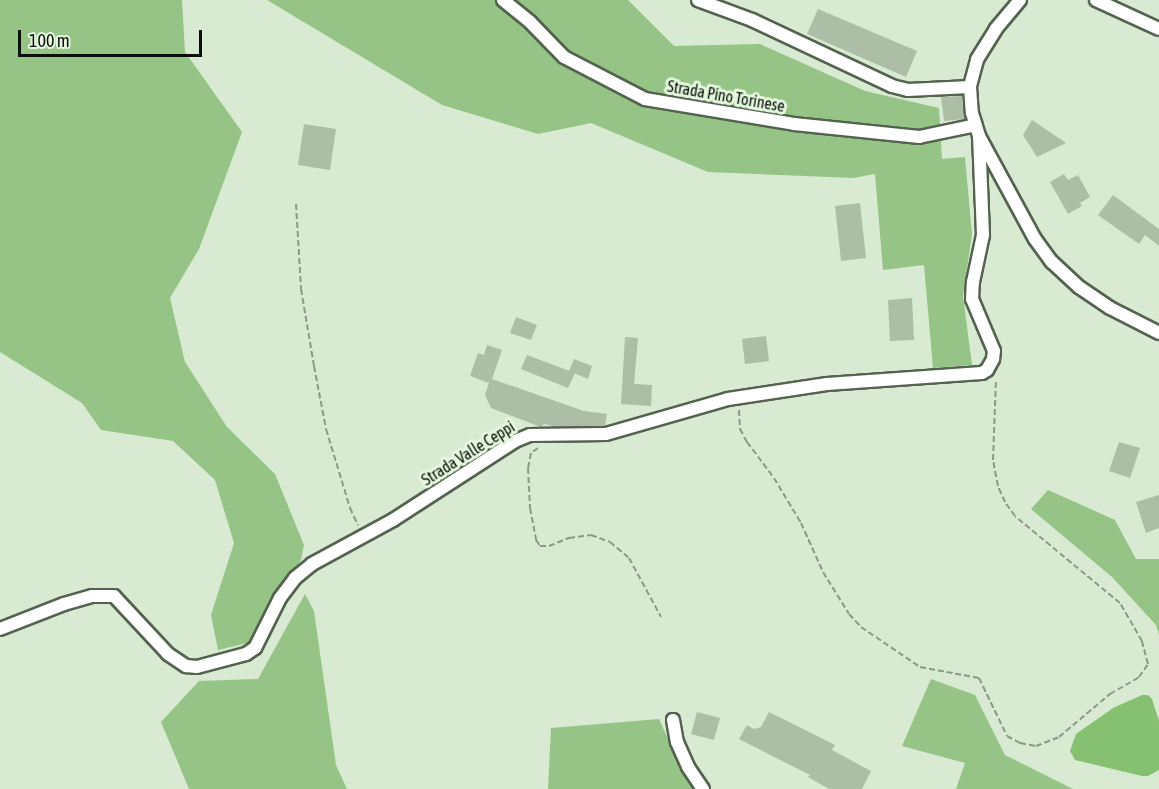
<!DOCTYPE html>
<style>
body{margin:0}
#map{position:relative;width:1159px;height:789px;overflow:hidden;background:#d8ead2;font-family:"Asap Condensed",sans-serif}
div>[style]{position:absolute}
.green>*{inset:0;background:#96c386}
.water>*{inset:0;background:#86c171}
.building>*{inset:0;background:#acbea6}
.path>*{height:2px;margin-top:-1px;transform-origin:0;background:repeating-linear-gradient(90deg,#8b9987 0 6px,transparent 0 9px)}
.roads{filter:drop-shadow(2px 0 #53634e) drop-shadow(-2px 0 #53634e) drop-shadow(0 2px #53634e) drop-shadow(0 -2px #53634e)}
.minor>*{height:12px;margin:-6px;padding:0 6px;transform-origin:6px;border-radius:6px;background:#fff}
span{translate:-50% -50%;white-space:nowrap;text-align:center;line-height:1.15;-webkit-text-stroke:6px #e5f8df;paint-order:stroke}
.street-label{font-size:16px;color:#0a1008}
.scale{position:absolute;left:18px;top:30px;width:184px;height:27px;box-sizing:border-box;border:3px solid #0a1008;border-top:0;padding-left:8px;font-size:18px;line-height:21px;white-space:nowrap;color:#0a1008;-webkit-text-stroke:4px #e5f8df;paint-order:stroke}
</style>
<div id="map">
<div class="green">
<i style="clip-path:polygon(0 0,182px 0,185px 52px,242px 132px,199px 249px,170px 298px,185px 362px,227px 427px,275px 474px,304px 545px,301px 560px,270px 605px,252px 642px,218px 650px,211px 615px,234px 543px,215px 480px,173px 441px,101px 430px,82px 403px,0 352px)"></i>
<i style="clip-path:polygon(267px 0,628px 0,674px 46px,760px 44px,865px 91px,939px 108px,942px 159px,965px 157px,972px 234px,963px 296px,972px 365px,933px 368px,924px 265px,883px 270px,875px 174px,853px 178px,708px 172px,591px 123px,538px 134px,442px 105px)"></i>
<i style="clip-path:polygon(1048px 490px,1115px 520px,1136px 559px,1159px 559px,1159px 635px,1156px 625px,1112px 577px,1031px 509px)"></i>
<i style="clip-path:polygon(305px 594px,314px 611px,336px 765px,347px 789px,189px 789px,161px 722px,199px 681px,258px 679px)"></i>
<i style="clip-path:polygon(931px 679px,975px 695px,1005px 755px,1073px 789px,956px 789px,965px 763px,902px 746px)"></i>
<i style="clip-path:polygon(659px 719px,686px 779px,696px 789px,548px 789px,551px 728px)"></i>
</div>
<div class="water">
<i style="clip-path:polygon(1142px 695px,1148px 695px,1152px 699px,1159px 721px,1159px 770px,1148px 776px,1142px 776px,1075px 760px,1070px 751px,1076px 734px,1113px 708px)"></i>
</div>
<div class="building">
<i style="clip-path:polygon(818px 9px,917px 51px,906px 77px,807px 34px)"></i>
<i style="clip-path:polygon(962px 96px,965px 119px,944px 121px,941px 97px)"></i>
<i style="clip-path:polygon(1032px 120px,1066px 143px,1037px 157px,1023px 135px)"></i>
<i style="clip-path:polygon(304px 124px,336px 129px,330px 170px,298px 165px)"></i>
<i style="clip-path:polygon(1064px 174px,1068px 180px,1078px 175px,1090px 197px,1080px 203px,1082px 206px,1068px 214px,1050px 182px)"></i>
<i style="clip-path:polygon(1113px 195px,1159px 229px,1159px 246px,1145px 235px,1139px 244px,1098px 215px)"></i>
<i style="clip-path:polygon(860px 203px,866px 258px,841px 261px,835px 206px)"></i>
<i style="clip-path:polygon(912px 298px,914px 340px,890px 341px,888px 300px)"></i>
<i style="clip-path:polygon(516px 317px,537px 325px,531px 340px,510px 333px)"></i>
<i style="clip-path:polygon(766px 336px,769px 361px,745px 364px,742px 339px)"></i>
<i style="clip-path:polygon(625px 337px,638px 338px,634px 384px,652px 385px,651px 406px,621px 404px)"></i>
<i style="clip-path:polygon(487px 345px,502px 350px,492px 379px,584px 411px,607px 414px,605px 426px,553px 426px,544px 424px,541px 427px,491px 408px,485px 395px,489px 383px,470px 376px,478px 353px,484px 355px)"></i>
<i style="clip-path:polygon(527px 355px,575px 373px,568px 388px,521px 369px)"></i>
<i style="clip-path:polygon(574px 359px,592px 366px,588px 379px,569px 371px)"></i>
<i style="clip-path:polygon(1119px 442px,1140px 448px,1130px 478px,1109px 471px)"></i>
<i style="clip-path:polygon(1159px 495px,1159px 528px,1146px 533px,1136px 502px)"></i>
<i style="clip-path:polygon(697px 712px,720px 718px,714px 740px,691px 734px)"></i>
<i style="clip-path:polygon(769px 712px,835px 745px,832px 750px,871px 771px,862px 789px,829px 789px,808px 777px,810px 775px,739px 739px,747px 725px,754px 729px,761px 727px)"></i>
</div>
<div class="path">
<i style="left:296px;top:204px;width:85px;rotate:86.6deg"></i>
<i style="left:301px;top:289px;width:78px;rotate:80.4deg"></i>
<i style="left:314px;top:366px;width:64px;rotate:79.2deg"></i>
<i style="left:326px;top:429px;width:83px;rotate:73.1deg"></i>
<i style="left:350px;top:508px;width:19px;rotate:65deg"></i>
<i style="left:739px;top:410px;width:19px;rotate:87deg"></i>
<i style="left:740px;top:429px;width:15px;rotate:62deg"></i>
<i style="left:747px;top:442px;width:45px;rotate:53.1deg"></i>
<i style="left:774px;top:478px;width:52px;rotate:59deg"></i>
<i style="left:801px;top:523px;width:54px;rotate:65.8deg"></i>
<i style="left:823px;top:572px;width:49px;rotate:58.2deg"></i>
<i style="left:849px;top:614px;width:18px;rotate:47deg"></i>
<i style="left:861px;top:627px;width:71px;rotate:34.1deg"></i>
<i style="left:920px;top:667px;width:60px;rotate:10.6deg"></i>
<i style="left:979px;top:678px;width:64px;rotate:64.2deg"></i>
<i style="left:1007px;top:736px;width:15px;rotate:28deg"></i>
<i style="left:1020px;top:743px;width:16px;rotate:11deg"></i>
<i style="left:1036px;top:746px;width:25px;rotate:-21deg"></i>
<i style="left:1059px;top:737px;width:67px;rotate:-40.1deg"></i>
<i style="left:1110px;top:694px;width:34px;rotate:-30deg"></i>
<i style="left:1139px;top:677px;width:16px;rotate:-55deg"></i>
<i style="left:1148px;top:664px;width:24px;rotate:-105deg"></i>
<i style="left:1142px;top:641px;width:44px;rotate:-120.1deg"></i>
<i style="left:1120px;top:603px;width:136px;rotate:-140.4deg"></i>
<i style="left:1015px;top:516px;width:17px;rotate:-126deg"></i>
<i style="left:1005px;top:502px;width:17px;rotate:-114deg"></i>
<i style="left:998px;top:486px;width:26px;rotate:-101deg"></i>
<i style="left:993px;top:460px;width:81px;rotate:-87.9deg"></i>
<i style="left:538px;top:448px;width:9px;rotate:144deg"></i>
<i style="left:531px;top:453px;width:15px;rotate:101deg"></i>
<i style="left:528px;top:468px;width:40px;rotate:87.1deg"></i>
<i style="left:530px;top:508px;width:33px;rotate:79deg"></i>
<i style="left:536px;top:540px;width:7px;rotate:56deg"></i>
<i style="left:540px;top:546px;width:9px"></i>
<i style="left:549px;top:546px;width:22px;rotate:-22deg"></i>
<i style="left:569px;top:538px;width:22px;rotate:-8deg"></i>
<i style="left:591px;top:535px;width:20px;rotate:20deg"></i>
<i style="left:610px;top:542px;width:25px;rotate:40deg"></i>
<i style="left:629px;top:558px;width:67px;rotate:61.5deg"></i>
</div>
<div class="roads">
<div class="minor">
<i style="left:503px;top:0;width:35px;rotate:39deg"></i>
<i style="left:530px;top:22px;width:49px;rotate:45.8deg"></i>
<i style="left:564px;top:57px;width:91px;rotate:27.4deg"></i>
<i style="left:645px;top:99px;width:151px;rotate:9.5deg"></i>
<i style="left:794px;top:124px;width:126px;rotate:5.9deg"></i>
<i style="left:919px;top:137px;width:58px;rotate:-11.9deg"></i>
<i style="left:698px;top:0;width:58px;rotate:20.3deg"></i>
<i style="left:752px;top:20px;width:155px;rotate:25.2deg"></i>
<i style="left:892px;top:86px;width:16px;rotate:14deg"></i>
<i style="left:908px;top:90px;width:62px;rotate:-2.8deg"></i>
<i style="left:1020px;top:0;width:38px;rotate:130deg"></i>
<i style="left:996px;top:29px;width:36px;rotate:122deg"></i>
<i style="left:977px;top:60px;width:28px;rotate:105deg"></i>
<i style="left:970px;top:87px;width:26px;rotate:86deg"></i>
<i style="left:972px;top:113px;width:24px;rotate:73deg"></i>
<i style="left:979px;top:136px;width:117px;rotate:61.5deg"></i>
<i style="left:1035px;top:239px;width:29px;rotate:54deg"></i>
<i style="left:1052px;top:262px;width:37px;rotate:43deg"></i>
<i style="left:1079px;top:287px;width:37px;rotate:34deg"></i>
<i style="left:1110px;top:308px;width:55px;rotate:27deg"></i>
<i style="left:1096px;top:0;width:69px;rotate:24.7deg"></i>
<i style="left:0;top:629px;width:69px;rotate:-21.3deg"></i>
<i style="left:64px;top:604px;width:29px;rotate:-16deg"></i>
<i style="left:92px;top:596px;width:22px"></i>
<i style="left:114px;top:596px;width:79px;rotate:47deg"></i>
<i style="left:168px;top:654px;width:22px;rotate:34deg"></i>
<i style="left:186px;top:666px;width:11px;rotate:5deg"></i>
<i style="left:197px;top:667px;width:51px;rotate:-14.9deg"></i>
<i style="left:246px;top:654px;width:11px;rotate:-34deg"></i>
<i style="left:255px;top:648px;width:56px;rotate:-63.4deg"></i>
<i style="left:280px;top:598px;width:25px;rotate:-53deg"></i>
<i style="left:295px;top:578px;width:22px;rotate:-39deg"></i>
<i style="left:312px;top:564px;width:92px;rotate:-28.5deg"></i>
<i style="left:393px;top:520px;width:145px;rotate:-32.9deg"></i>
<i style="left:515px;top:441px;width:16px;rotate:-22deg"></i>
<i style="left:530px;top:435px;width:76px;rotate:-0.8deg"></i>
<i style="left:606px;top:434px;width:127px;rotate:-16deg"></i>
<i style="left:728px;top:399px;width:100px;rotate:-8.6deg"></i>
<i style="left:827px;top:384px;width:155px;rotate:-4.1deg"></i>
<i style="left:982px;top:373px;width:6px;rotate:-31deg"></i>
<i style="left:987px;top:370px;width:13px;rotate:-61deg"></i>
<i style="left:993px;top:359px;width:8px;rotate:-83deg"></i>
<i style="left:994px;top:351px;width:56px;rotate:-112.9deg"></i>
<i style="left:972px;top:299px;width:17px;rotate:-87deg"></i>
<i style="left:973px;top:282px;width:48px;rotate:-78deg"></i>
<i style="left:983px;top:235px;width:99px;rotate:-92.3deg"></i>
<i style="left:673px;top:720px;width:22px;rotate:80deg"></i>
<i style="left:677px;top:742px;width:27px;rotate:66deg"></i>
<i style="left:688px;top:767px;width:27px;rotate:56deg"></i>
</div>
</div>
<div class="street-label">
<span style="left:726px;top:96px;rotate:10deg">Strada Pino Torinese</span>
<span style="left:468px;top:453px;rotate:-32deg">Strada Valle Ceppi</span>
</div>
<div class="scale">100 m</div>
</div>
